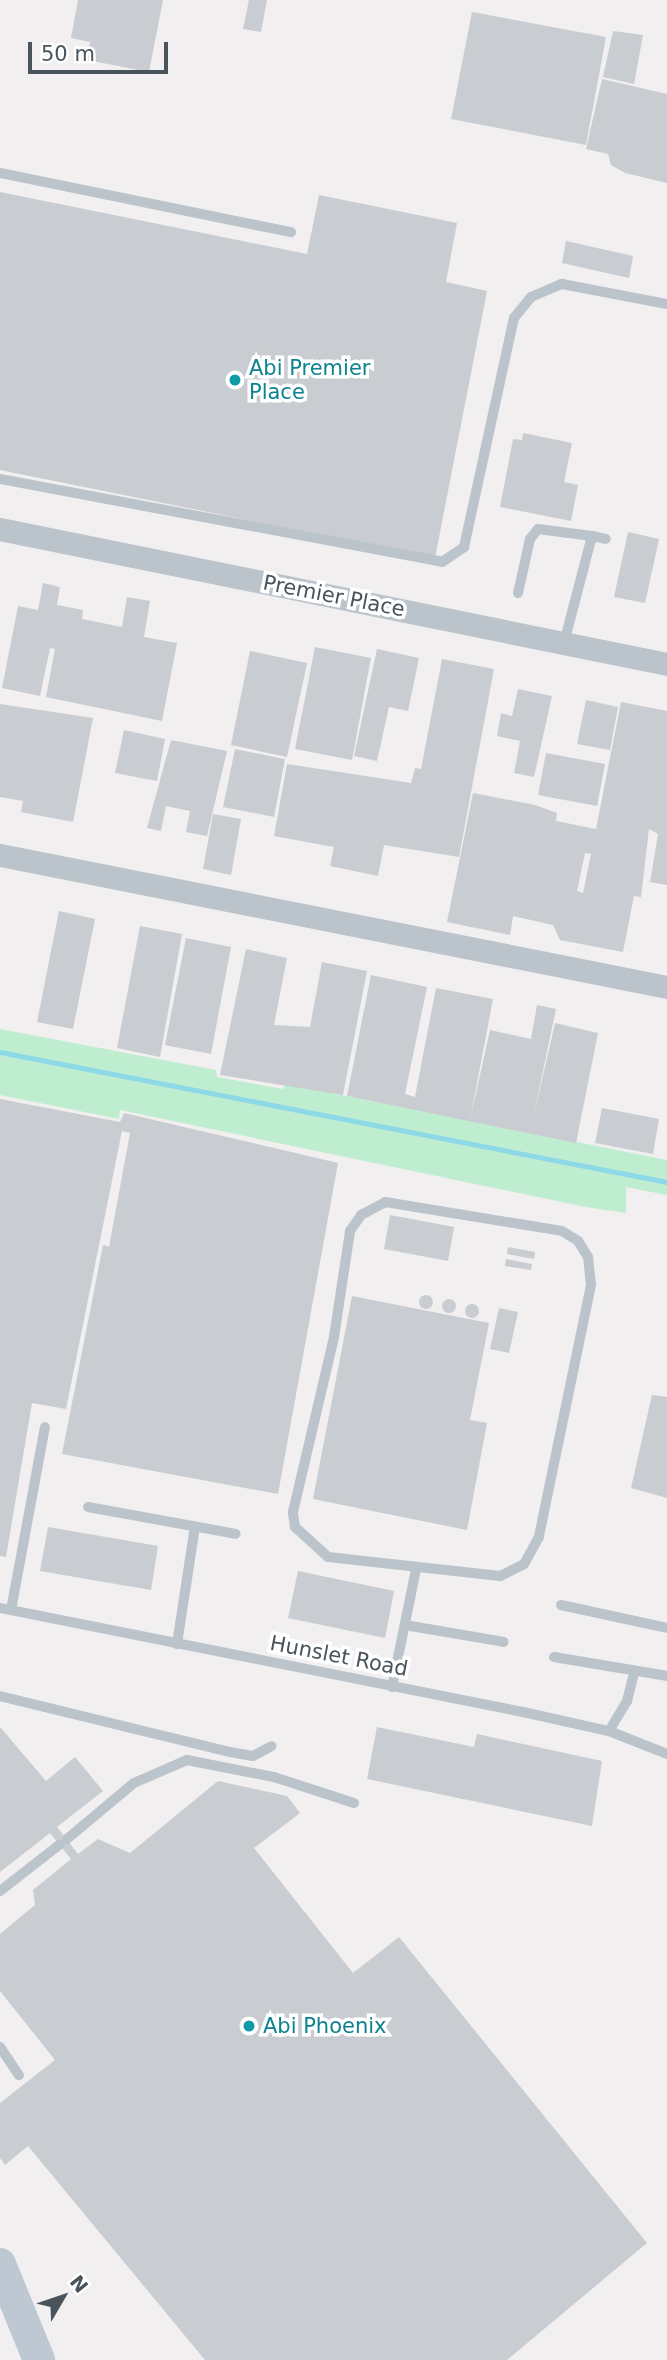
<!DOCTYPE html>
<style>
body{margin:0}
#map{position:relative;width:667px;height:2360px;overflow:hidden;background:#f1efef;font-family:"DejaVu Sans",sans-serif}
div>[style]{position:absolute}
.green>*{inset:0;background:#bfedcf}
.stream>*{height:5px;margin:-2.5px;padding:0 2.5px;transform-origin:2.5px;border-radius:2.5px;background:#8ed9e8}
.building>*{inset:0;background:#c9ccd1}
.round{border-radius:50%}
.lane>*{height:10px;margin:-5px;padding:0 5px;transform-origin:5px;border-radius:5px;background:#bbc4cb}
.street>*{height:23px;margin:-11.5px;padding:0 11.5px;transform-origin:11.5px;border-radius:11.5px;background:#bbc4cb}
.secondary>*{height:32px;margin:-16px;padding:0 16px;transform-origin:16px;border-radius:16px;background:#bdc8d2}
.dots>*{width:19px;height:19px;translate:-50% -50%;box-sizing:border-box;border:4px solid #fff;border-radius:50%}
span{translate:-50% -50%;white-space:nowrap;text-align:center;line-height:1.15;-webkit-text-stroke:7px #fff;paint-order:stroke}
.culture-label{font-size:21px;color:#0d838f}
.left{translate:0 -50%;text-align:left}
.street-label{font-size:21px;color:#48535b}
.north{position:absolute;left:28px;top:2262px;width:70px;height:70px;-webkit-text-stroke:5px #fff;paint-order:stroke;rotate:51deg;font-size:19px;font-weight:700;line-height:28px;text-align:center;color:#48535b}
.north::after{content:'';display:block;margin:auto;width:24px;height:32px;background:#48535b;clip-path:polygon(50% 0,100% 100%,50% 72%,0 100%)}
.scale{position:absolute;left:28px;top:42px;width:140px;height:32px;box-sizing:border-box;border:4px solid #48535b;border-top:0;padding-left:9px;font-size:21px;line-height:24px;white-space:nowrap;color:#48535b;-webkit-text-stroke:5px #fff;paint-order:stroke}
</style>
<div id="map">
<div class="green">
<i style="clip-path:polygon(0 1029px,216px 1070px,217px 1077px,283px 1089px,286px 1084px,667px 1160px,667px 1195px,626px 1187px,626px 1213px,586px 1207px,120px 1110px,119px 1119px,0 1095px)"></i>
</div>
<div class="stream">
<i style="left:0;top:1052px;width:680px;rotate:11.03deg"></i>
</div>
<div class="building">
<i style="clip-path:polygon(78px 0,163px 0,149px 72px,87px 60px,90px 42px,71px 38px)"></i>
<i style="clip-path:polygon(249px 0,267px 0,261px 32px,243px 29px)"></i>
<i style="clip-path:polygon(472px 12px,606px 37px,586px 145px,451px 119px)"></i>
<i style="clip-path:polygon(613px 31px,643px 35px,634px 84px,603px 77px)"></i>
<i style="clip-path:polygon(602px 79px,667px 94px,667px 183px,625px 173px,611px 165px,608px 154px,586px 149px)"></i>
<i style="clip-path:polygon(0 192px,307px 254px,319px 195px,457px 223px,446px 282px,487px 291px,435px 558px,0 470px)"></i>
<i style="clip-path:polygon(566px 241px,633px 256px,629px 278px,562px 263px)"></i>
<i style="clip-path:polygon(523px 433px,572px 443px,564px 482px,578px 485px,571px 521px,500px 507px,513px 439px,522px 440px)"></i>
<i style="clip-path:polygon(628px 532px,659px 539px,645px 603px,614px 597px)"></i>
<i style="clip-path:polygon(43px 583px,60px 587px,57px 605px,83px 610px,82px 619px,122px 627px,127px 597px,150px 601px,144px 637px,177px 643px,162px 721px,46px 697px,55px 649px,50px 648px,40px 696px,2px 688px,18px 606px,38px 610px)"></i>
<i style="clip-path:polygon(315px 647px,371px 658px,352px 760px,295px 749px)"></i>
<i style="clip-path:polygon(377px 649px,419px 658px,408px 711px,389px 707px,377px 761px,354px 756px)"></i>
<i style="clip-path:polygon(250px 651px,307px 663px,287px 757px,231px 745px)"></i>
<i style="clip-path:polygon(442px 659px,494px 669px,459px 857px,384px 845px,378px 876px,330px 866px,334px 847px,274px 836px,287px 764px,411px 783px,415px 768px,421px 769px)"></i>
<i style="clip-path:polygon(518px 689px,552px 696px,534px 777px,514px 773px,520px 741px,497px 736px,501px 713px,512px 716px)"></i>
<i style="clip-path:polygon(586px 700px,618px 707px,610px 750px,577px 744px)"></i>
<i style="clip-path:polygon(evenodd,621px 702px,667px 711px,667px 885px,650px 882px,658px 834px,649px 829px,641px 897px,634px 896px,623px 952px,560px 940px,553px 925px,513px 916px,510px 935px,447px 922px,473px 793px,535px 805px,557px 813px,556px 821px,596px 829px,621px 702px,585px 853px,591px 854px,583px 893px,577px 891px,585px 853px)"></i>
<i style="clip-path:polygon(0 704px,93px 718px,73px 822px,21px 812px,23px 801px,0 797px)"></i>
<i style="clip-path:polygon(124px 730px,165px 739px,157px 781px,115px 773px)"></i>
<i style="clip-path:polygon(171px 740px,227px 751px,207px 836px,186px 832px,190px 811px,166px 806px,161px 831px,147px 828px)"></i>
<i style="clip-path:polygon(235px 749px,285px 759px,274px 817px,223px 807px)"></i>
<i style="clip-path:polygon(546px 753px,605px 764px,597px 806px,538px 795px)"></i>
<i style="clip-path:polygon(213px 814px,241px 819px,231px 875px,203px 869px)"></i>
<i style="clip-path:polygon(59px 911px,95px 919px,73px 1029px,37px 1022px)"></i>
<i style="clip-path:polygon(140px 926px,182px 934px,160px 1057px,117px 1048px)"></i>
<i style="clip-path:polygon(186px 938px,231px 947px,211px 1054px,165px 1045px)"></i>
<i style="clip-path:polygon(246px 949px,287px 958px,274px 1025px,310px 1027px,322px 962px,367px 971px,343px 1095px,220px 1075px)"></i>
<i style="clip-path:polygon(371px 975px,427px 987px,405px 1094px,415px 1097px,436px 988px,493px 999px,470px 1120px,490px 1030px,531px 1039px,537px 1005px,556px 1009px,533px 1119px,555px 1023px,598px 1033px,576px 1143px,347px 1096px)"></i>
<i style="clip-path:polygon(0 1099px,120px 1122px,124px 1113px,338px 1163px,278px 1494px,62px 1454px,103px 1245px,109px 1247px,130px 1133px,122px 1131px,66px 1409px,32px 1403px,6px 1557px,0 1556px)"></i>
<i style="clip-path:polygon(602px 1108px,659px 1119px,653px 1154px,595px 1143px)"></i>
<i style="clip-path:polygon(390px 1215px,454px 1227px,448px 1261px,384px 1249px)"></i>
<i style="clip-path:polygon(508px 1247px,535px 1252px,534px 1259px,507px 1254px)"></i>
<i style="clip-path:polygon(506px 1259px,532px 1264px,531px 1270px,505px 1266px)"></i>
<i class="round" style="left:419px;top:1295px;width:14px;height:14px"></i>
<i style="clip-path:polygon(352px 1296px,489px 1323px,470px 1420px,487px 1423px,467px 1530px,313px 1499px)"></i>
<i class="round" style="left:442px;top:1299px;width:14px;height:14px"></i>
<i class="round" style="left:465px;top:1304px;width:14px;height:14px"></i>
<i style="clip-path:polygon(499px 1308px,518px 1312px,509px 1353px,490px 1349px)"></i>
<i style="clip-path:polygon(652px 1395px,667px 1397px,667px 1498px,631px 1488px)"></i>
<i style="clip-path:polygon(48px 1527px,158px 1546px,151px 1590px,40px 1571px)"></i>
<i style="clip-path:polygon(298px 1571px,394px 1591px,385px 1638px,288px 1618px)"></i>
<i style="clip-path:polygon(0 1727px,46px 1781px,75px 1757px,103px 1791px,57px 1827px,78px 1854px,98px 1839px,130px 1853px,218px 1781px,287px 1796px,300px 1813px,254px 1848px,353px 1973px,399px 1937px,647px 2243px,507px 2360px,205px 2360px,28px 2146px,5px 2165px,0 2158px,0 2103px,55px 2060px,0 1991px,0 1934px,35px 1905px,33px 1890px,71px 1859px,50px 1833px,0 1872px)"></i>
<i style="clip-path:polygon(377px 1727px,474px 1747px,477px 1734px,602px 1761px,592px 1826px,367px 1779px)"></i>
</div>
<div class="lane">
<i style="left:0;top:173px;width:297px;rotate:11.5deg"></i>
<i style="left:0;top:479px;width:450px;rotate:10.6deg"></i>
<i style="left:442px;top:562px;width:27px;rotate:-34deg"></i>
<i style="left:464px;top:547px;width:234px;rotate:-77.7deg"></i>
<i style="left:514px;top:318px;width:27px;rotate:-51deg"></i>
<i style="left:531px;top:297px;width:34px;rotate:-23deg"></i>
<i style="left:562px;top:284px;width:107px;rotate:10.8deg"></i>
<i style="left:592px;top:536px;width:14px;rotate:12deg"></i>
<i style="left:518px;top:593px;width:55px;rotate:-77.5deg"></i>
<i style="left:530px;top:539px;width:13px;rotate:-51deg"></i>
<i style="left:538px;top:529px;width:54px;rotate:7.4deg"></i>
<i style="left:592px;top:536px;width:111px;rotate:104.7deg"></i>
<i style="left:385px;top:1202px;width:179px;rotate:9.3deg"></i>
<i style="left:562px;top:1231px;width:19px;rotate:32deg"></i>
<i style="left:578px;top:1241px;width:19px;rotate:58deg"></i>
<i style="left:588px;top:1257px;width:28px;rotate:84deg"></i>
<i style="left:591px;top:1285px;width:257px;rotate:101.7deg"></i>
<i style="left:539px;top:1537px;width:31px;rotate:119deg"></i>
<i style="left:524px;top:1564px;width:27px;rotate:153deg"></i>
<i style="left:500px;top:1576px;width:173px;rotate:-173.7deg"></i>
<i style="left:328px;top:1557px;width:45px;rotate:-137.7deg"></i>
<i style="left:295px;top:1527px;width:15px;rotate:-98deg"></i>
<i style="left:293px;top:1512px;width:180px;rotate:-76.8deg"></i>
<i style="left:334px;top:1337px;width:107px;rotate:-81.4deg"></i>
<i style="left:350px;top:1231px;width:19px;rotate:-55deg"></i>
<i style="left:361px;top:1215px;width:27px;rotate:-28deg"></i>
<i style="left:88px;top:1507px;width:150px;rotate:10.3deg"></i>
<i style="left:561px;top:1605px;width:108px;rotate:12.2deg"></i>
<i style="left:0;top:1608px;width:533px;rotate:11.25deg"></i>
<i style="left:523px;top:1712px;width:88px;rotate:12.5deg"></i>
<i style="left:609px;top:1731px;width:62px;rotate:21.6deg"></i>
<i style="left:11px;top:1610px;width:186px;rotate:-79.5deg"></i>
<i style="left:405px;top:1625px;width:100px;rotate:9.7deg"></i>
<i style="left:177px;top:1644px;width:119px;rotate:-81.3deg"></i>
<i style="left:554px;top:1657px;width:115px;rotate:9.5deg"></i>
<i style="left:392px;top:1687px;width:120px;rotate:-78.5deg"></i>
<i style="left:0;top:1696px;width:237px;rotate:13.7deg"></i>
<i style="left:230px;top:1752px;width:23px;rotate:10deg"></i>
<i style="left:253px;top:1756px;width:21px;rotate:-28deg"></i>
<i style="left:609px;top:1731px;width:35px;rotate:-59deg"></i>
<i style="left:627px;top:1701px;width:29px;rotate:-76deg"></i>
<i style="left:67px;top:1839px;width:87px;rotate:-39.9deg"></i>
<i style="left:134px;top:1783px;width:58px;rotate:-23.5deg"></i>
<i style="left:187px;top:1760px;width:89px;rotate:11.1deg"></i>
<i style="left:274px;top:1777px;width:84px;rotate:18deg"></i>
<i style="left:0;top:1891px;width:75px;rotate:-37.9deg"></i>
<i style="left:0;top:2047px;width:34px;rotate:56deg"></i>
</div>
<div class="street">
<i style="left:0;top:529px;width:681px;rotate:11.44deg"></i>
<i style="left:0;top:855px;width:680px;rotate:11.19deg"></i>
</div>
<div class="secondary">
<i style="left:0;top:2264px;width:104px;rotate:67.9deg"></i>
</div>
<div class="dots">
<i style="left:235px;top:380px;background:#0f9aa8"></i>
<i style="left:249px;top:2026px;background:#0f9aa8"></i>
</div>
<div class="culture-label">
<span class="left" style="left:249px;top:380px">Abi Premier<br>Place</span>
<span class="left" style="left:263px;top:2026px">Abi Phoenix</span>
</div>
<div class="street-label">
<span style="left:334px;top:596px;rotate:11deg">Premier Place</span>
<span style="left:339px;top:1656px;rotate:11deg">Hunslet Road</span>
</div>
<div class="north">N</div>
<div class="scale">50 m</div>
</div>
